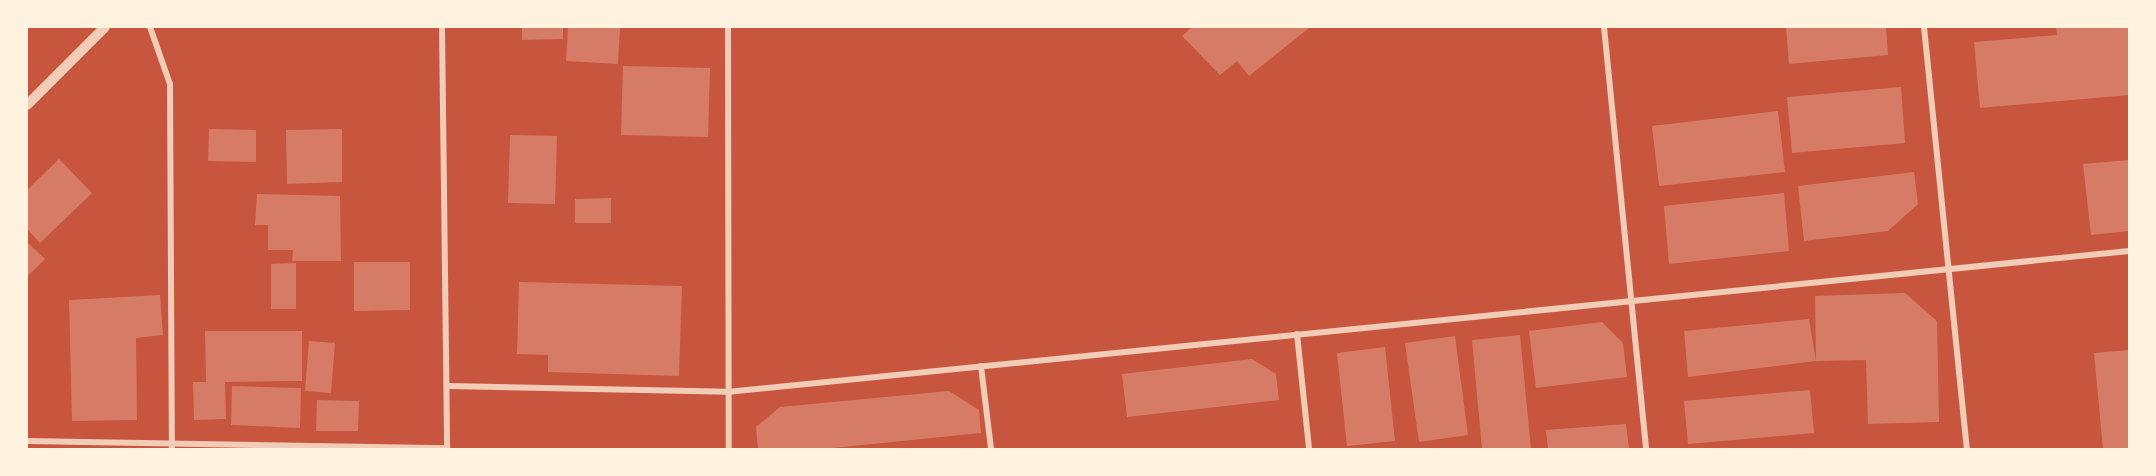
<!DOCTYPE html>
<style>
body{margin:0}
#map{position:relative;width:2156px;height:476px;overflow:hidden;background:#c8553d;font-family:"Source Serif 4",serif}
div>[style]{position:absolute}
.building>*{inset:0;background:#d67c66}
.minor>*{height:6px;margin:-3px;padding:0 3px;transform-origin:3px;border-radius:3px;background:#f1ccb7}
.tertiary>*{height:10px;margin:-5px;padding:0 5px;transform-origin:5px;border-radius:5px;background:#f1ccb7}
span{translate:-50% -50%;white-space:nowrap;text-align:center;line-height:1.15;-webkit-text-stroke:4.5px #fff3e0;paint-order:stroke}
.frame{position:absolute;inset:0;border:28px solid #fff3e0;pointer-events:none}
</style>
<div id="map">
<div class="building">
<i style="clip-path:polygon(522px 27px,563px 27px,563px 39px,522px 40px)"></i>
<i style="clip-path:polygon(568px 27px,620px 27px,618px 64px,566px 61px)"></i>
<i style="clip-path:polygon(1192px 27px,1310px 27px,1249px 76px,1237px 61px,1220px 75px,1182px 36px)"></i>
<i style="clip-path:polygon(1786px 27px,1886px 27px,1888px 55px,1789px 64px)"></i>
<i style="clip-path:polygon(2056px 27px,2129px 27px,2129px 95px,1980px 108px,1974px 42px,2057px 35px)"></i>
<i style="clip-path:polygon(623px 66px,710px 68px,708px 137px,621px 135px)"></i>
<i style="clip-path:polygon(1901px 87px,1905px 143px,1792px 153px,1787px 97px)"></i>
<i style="clip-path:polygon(1778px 111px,1785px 172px,1659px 186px,1652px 126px)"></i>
<i style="clip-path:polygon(209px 129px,256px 130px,256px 162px,208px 161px)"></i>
<i style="clip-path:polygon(342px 129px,342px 182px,287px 184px,286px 130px)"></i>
<i style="clip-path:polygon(510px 135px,557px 136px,555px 204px,508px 203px)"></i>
<i style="clip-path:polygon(59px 159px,92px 193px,40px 243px,27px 229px,27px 190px)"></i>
<i style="clip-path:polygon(2129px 160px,2129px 231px,2091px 235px,2083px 164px)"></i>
<i style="clip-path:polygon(1914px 172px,1918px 204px,1888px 231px,1804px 241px,1798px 186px)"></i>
<i style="clip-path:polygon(1784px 193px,1789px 251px,1669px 264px,1664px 206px)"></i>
<i style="clip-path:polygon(257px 194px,340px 196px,341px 261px,292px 261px,293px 250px,268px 250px,268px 225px,255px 225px)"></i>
<i style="clip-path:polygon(611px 198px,611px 223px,575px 223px,575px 199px)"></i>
<i style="clip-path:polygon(27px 242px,45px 259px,27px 277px)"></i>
<i style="clip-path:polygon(354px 262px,410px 262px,410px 310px,354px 311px)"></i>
<i style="clip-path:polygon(296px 263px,296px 309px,271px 309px,271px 264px)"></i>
<i style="clip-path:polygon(519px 282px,682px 286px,679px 376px,548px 372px,548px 355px,517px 354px)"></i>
<i style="clip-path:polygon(1905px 293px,1937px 321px,1939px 422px,1868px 424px,1866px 360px,1816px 361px,1815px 296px)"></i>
<i style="clip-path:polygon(160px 295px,163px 335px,136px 338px,137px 420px,72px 421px,69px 300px)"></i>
<i style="clip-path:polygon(1809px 319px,1816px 361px,1688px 377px,1684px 331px)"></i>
<i style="clip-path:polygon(1602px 322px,1623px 343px,1627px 377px,1536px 388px,1529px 331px)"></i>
<i style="clip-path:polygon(205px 331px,302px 331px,302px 381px,225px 382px,226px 419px,194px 420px,193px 382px,206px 382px)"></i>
<i style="clip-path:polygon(1520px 335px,1531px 449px,1482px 449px,1472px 340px)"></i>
<i style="clip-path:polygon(1455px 336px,1468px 435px,1419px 442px,1405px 343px)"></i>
<i style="clip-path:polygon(309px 341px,335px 343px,331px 393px,305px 391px)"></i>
<i style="clip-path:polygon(1385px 347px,1395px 441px,1347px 446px,1337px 353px)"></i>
<i style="clip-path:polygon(2129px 350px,2129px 449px,2103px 449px,2094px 353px)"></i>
<i style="clip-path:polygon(1252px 359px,1276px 374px,1279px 400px,1127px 417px,1122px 374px)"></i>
<i style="clip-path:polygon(232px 386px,301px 388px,300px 428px,231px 425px)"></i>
<i style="clip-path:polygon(1810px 390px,1814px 433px,1688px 444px,1684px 401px)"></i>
<i style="clip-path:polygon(949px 391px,979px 410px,981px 433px,823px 449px,758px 449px,756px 427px,780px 407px)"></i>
<i style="clip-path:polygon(317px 400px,359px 401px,358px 431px,316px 431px)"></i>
<i style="clip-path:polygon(1626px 424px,1629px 449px,1548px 449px,1546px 430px)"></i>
</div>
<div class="minor">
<i style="left:150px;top:27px;width:60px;rotate:70.7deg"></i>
<i style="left:170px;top:84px;width:365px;rotate:89.7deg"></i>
<i style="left:442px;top:27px;width:422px;rotate:89.3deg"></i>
<i style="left:728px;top:27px;width:422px;rotate:89.9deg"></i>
<i style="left:1604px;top:27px;width:424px;rotate:84.3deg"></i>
<i style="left:1924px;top:27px;width:424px;rotate:84.2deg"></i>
<i style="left:1297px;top:334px;width:116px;rotate:84deg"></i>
<i style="left:981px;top:366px;width:84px;rotate:83.1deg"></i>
<i style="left:449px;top:386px;width:278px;rotate:1.2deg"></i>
<i style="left:727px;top:392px;width:1409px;rotate:-5.74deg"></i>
<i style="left:27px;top:441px;width:420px;rotate:1deg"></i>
</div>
<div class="tertiary">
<i style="left:27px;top:105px;width:110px;rotate:-45deg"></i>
</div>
<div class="frame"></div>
</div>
